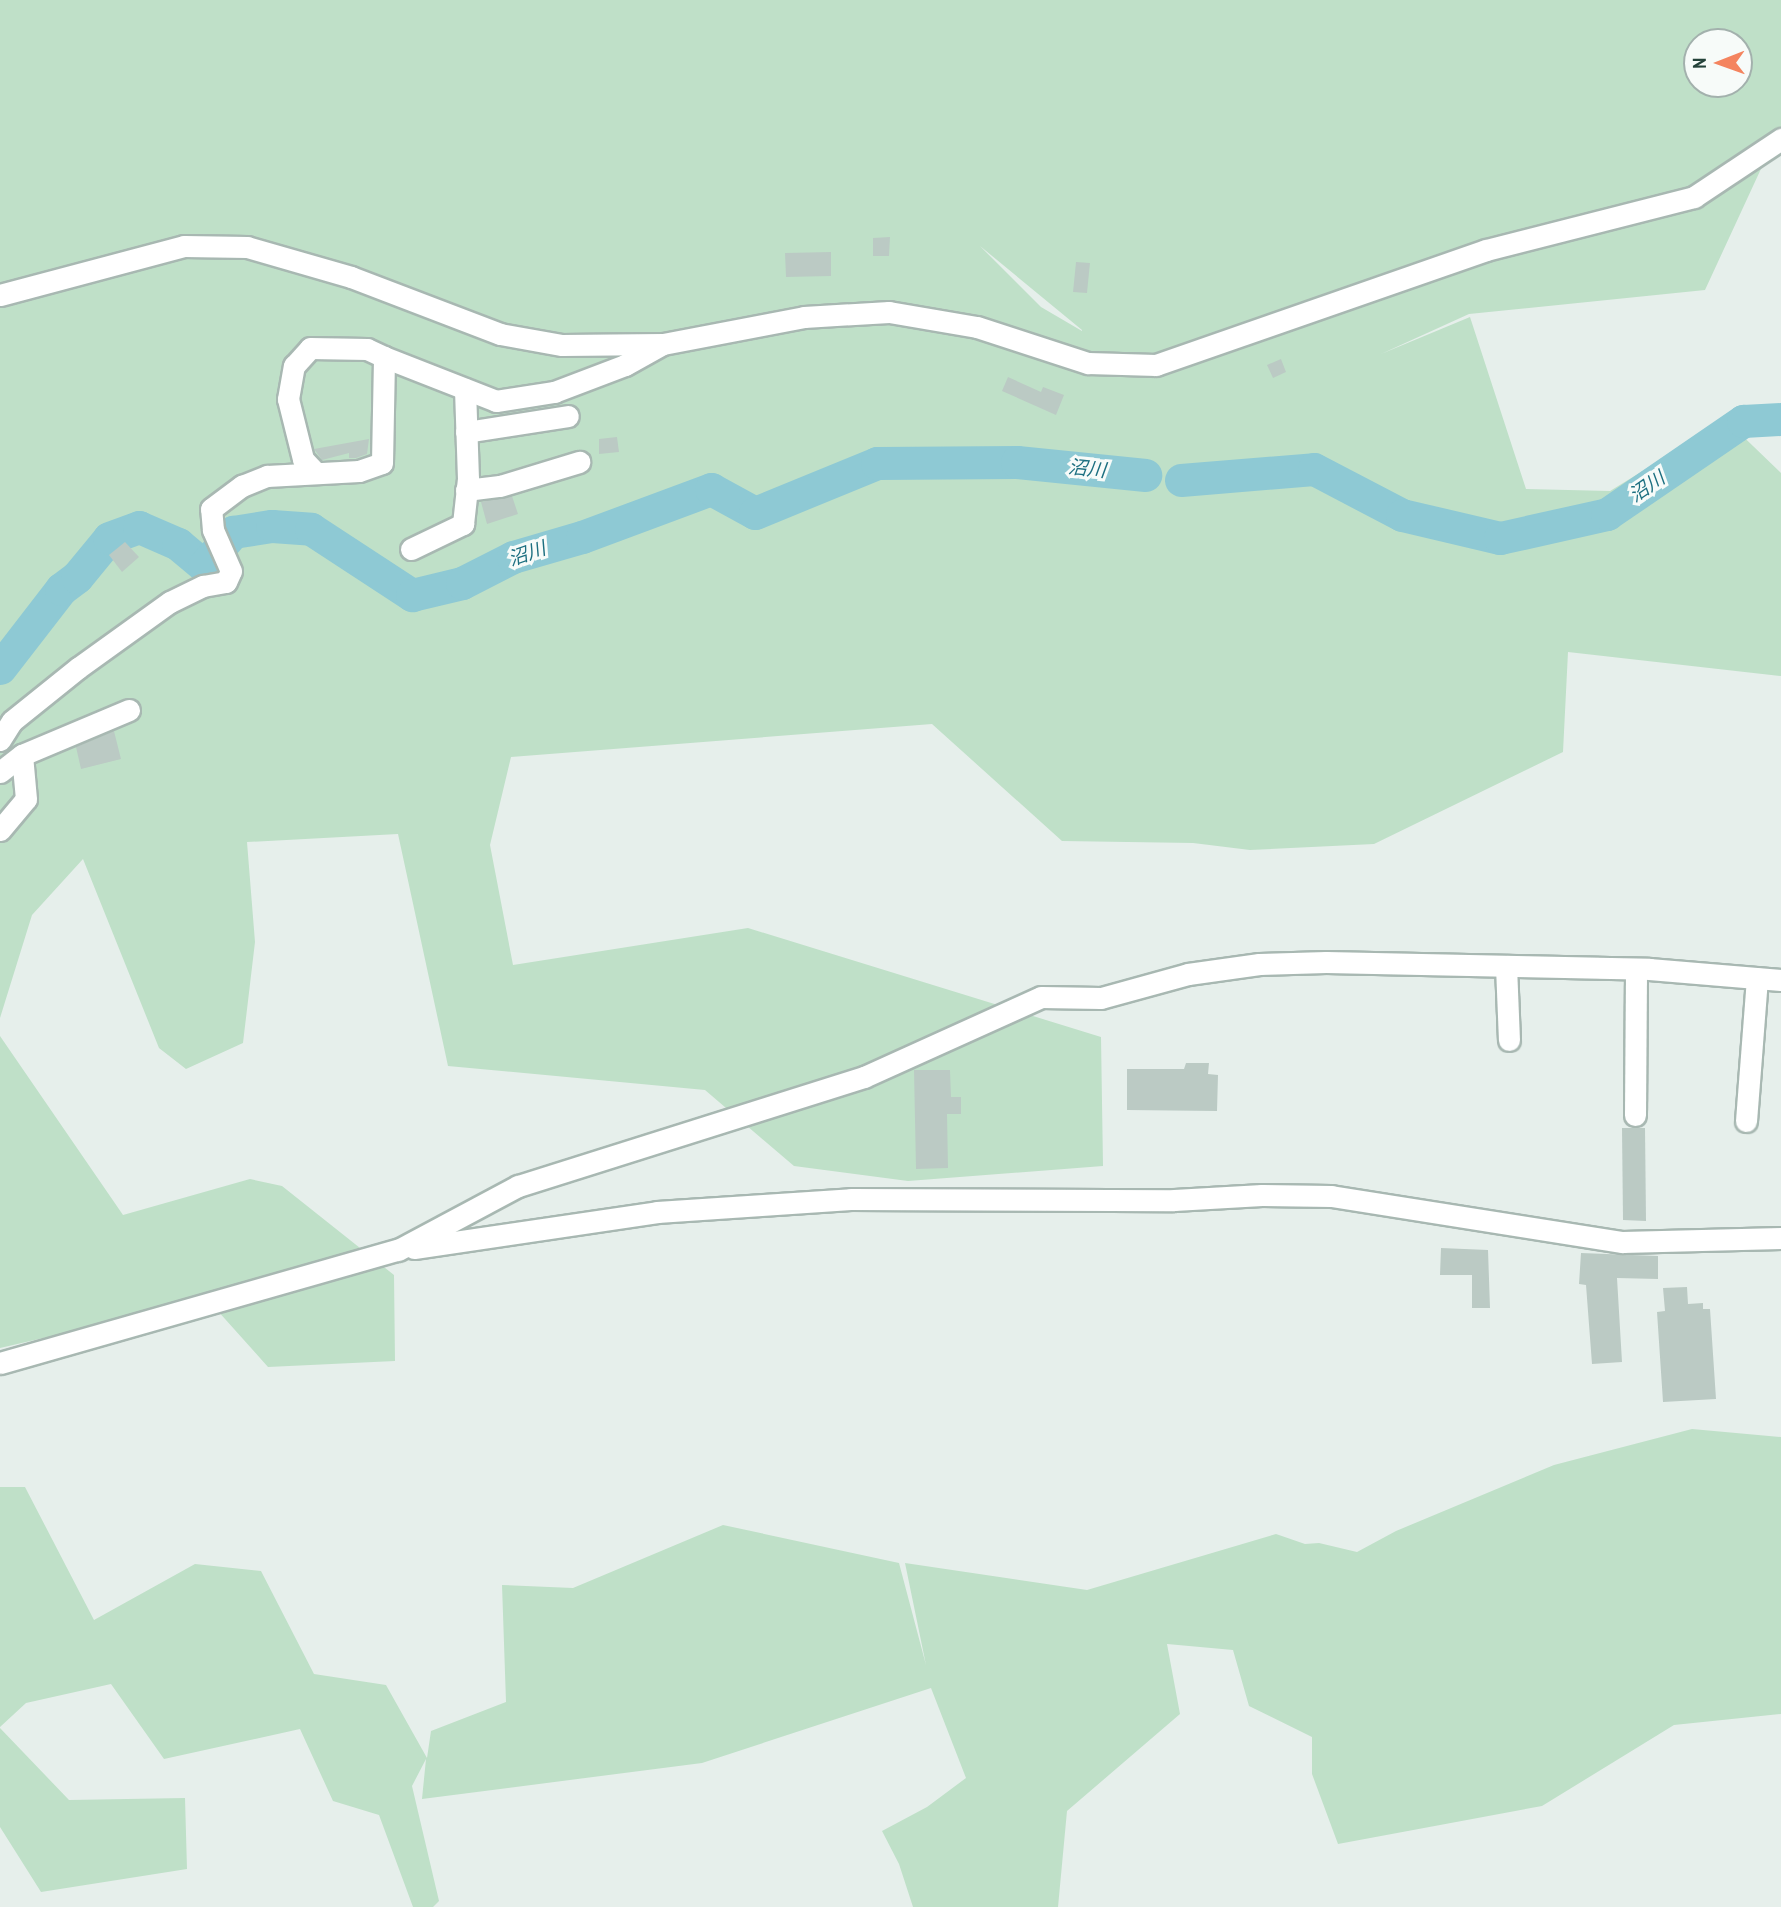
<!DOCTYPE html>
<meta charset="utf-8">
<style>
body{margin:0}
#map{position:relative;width:1781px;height:1907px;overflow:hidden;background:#e6efeb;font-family:"Archivo Narrow","Noto Sans JP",sans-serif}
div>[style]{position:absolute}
.green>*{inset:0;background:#bfe0c8}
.river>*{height:33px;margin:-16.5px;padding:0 16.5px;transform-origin:16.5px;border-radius:16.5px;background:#8ec9d4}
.building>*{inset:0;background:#bbcac4}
.roads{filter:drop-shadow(2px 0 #a8b8b2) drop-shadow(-2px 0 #a8b8b2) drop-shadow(0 2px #a8b8b2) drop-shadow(0 -2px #a8b8b2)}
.minor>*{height:21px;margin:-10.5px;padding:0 10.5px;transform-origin:10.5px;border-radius:10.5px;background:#fff}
span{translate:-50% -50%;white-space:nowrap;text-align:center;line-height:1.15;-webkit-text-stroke:6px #f7fbf9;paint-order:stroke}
.water-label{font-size:19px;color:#1c6f80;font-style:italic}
.north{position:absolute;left:1683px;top:28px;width:70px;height:70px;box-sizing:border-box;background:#f7fbf9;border:2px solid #a3b1ad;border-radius:50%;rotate:269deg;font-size:19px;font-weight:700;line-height:28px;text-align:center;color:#24423a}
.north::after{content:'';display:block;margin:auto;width:24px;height:32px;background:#f4845f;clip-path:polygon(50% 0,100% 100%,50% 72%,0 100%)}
</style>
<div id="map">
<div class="green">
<i style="clip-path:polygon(evenodd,0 0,1781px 0,1781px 141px,1772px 145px,1705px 290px,1469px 314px,1381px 354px,1470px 317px,1526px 489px,1610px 491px,1726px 420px,1781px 473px,1781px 676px,1568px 652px,1563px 752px,1374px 844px,1250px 850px,1193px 843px,1062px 841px,932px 724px,511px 757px,490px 845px,513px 965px,748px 928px,1101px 1037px,1103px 1166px,908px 1181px,794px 1166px,705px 1090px,448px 1066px,398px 834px,247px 842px,255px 942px,243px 1043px,186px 1069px,159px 1048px,83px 859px,32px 915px,0 1018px,0 0,1697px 42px,1739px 42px,1739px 84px,1697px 84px,1697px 42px,0 0,980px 246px,1082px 330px,1082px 331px,1041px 307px,980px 246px)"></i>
<i style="clip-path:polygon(0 1036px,123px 1215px,250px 1179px,282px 1186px,394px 1275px,395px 1361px,268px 1367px,208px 1300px,0 1348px)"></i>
<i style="clip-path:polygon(1692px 1429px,1781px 1437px,1781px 1714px,1674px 1725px,1542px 1806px,1338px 1844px,1312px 1774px,1312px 1737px,1249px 1706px,1233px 1650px,1167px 1644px,1180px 1714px,1067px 1811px,1058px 1907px,913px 1907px,899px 1864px,882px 1831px,927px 1807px,966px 1778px,931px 1688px,702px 1763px,422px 1799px,426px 1759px,412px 1786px,439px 1901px,433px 1907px,413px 1907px,379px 1815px,333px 1801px,300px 1729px,164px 1759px,111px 1684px,26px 1703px,0 1727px,0 1487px,25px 1487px,94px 1620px,195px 1564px,261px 1571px,314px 1674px,386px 1685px,427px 1758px,431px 1731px,506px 1702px,502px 1585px,573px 1588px,723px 1525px,899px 1563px,926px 1665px,905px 1563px,1087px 1590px,1276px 1534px,1305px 1544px,1319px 1543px,1357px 1552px,1396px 1531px,1554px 1465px)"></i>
<i style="clip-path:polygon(0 1728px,69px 1800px,185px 1798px,187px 1869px,41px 1892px,0 1827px)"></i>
</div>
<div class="river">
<i style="left:1181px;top:480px;width:133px;rotate:-4.7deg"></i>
<i style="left:1314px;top:469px;width:99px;rotate:27.6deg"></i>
<i style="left:1402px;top:515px;width:101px;rotate:13.2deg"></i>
<i style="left:1500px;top:538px;width:110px;rotate:-12.6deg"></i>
<i style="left:1607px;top:514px;width:165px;rotate:-34.4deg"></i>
<i style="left:1743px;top:421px;width:38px;rotate:-3deg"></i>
<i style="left:0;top:668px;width:100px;rotate:-52.3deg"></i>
<i style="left:61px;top:589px;width:20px;rotate:-37deg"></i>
<i style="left:77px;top:577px;width:50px;rotate:-50.6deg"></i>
<i style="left:109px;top:538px;width:32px;rotate:-20deg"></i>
<i style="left:139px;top:527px;width:43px;rotate:23.6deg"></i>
<i style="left:178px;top:544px;width:34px;rotate:40deg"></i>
<i style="left:204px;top:566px;width:45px;rotate:-49.5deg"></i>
<i style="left:233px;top:532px;width:39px;rotate:-9deg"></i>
<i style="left:272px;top:526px;width:39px;rotate:4deg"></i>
<i style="left:311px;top:529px;width:121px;rotate:33.2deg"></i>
<i style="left:412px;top:595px;width:51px;rotate:-13.5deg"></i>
<i style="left:462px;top:583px;width:57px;rotate:-27deg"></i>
<i style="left:513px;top:557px;width:72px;rotate:-16.2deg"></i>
<i style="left:582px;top:537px;width:138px;rotate:-20.4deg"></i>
<i style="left:711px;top:489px;width:50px;rotate:28.6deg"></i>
<i style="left:755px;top:513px;width:132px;rotate:-22.3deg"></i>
<i style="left:877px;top:463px;width:140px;rotate:-0.4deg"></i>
<i style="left:1017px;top:462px;width:129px;rotate:5.8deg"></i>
</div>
<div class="building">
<i style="clip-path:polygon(890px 237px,889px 256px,873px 256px,873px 238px)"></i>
<i style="clip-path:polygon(831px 252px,831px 276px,786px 277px,785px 253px)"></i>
<i style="clip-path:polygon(1076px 262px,1090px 263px,1087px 293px,1073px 292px)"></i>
<i style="clip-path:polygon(1281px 359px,1286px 372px,1273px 378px,1267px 365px)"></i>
<i style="clip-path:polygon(1008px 377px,1041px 392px,1043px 387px,1064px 395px,1056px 415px,1002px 391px)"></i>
<i style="clip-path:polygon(617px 437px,619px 452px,599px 454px,599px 439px)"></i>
<i style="clip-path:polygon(369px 439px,367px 454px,356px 458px,349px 458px,349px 453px,322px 460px,314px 449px)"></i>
<i style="clip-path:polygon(512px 496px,518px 514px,487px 524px,481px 502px)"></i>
<i style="clip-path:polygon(125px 542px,139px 557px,122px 572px,109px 555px)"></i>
<i style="clip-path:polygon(114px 731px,121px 759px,81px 769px,76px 747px)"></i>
<i style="clip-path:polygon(1186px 1063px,1209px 1063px,1208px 1074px,1218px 1075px,1217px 1111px,1127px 1110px,1127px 1069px,1184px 1069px)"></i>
<i style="clip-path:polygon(914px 1070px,950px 1070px,951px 1097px,961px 1097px,961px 1114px,947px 1114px,948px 1168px,916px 1169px)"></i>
<i style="clip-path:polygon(1622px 1128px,1645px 1128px,1646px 1221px,1623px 1220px)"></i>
<i style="clip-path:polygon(1441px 1248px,1488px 1250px,1490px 1308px,1472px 1308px,1472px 1275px,1440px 1275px)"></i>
<i style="clip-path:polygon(1581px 1253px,1658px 1256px,1658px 1279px,1617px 1278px,1622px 1362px,1592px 1364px,1586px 1285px,1579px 1284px)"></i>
<i style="clip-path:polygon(1687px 1287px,1688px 1304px,1703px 1303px,1703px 1309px,1710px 1309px,1716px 1399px,1663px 1402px,1657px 1312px,1665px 1311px,1663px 1288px)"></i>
</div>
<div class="roads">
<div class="minor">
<i style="left:0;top:295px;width:190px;rotate:-14.9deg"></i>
<i style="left:184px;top:246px;width:63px;rotate:0.9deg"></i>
<i style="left:247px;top:247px;width:108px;rotate:16.1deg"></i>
<i style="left:351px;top:277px;width:160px;rotate:20.9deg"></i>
<i style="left:500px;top:334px;width:63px;rotate:10.1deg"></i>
<i style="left:562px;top:345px;width:101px;rotate:-0.6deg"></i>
<i style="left:663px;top:344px;width:144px;rotate:-10.8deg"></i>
<i style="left:804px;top:317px;width:85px;rotate:-3.4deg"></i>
<i style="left:889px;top:312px;width:89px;rotate:9.7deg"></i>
<i style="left:977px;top:327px;width:117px;rotate:18deg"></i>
<i style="left:1088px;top:363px;width:68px;rotate:1.7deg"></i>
<i style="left:1156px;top:365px;width:349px;rotate:-19.2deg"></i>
<i style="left:1486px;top:250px;width:215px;rotate:-14.3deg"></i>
<i style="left:1694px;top:197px;width:105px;rotate:-33.7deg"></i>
<i style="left:466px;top:432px;width:103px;rotate:-8.9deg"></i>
<i style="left:314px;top:471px;width:16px;rotate:-133deg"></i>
<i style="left:303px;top:459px;width:62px;rotate:-104deg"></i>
<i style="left:288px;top:399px;width:34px;rotate:-80deg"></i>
<i style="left:294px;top:366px;width:24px;rotate:-48deg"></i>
<i style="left:310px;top:348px;width:57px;rotate:1deg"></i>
<i style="left:367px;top:349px;width:19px;rotate:25deg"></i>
<i style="left:466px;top:490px;width:34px;rotate:-7deg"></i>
<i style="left:500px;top:486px;width:83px;rotate:-16.9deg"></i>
<i style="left:411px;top:549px;width:58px;rotate:-25.7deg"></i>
<i style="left:463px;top:524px;width:45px;rotate:-83.7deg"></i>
<i style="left:468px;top:479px;width:90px;rotate:-91.9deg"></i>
<i style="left:0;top:740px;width:22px;rotate:-58deg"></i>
<i style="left:12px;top:721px;width:85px;rotate:-38.8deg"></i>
<i style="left:78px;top:668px;width:113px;rotate:-35.7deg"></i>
<i style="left:170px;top:602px;width:37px;rotate:-26deg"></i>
<i style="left:203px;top:586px;width:23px;rotate:-10deg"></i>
<i style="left:226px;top:582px;width:12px;rotate:-66deg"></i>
<i style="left:231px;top:571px;width:45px;rotate:-113.7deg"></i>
<i style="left:213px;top:530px;width:21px;rotate:-95deg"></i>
<i style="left:211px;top:509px;width:39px;rotate:-37deg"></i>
<i style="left:242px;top:486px;width:27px;rotate:-22deg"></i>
<i style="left:267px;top:476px;width:92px;rotate:-3.1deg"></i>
<i style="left:359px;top:471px;width:24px;rotate:-19deg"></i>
<i style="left:382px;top:463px;width:106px;rotate:-88.9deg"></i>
<i style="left:384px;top:357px;width:120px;rotate:21.4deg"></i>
<i style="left:496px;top:401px;width:59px;rotate:-8.8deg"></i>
<i style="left:554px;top:392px;width:76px;rotate:-20.8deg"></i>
<i style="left:625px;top:365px;width:41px;rotate:-29.1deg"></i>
<i style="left:0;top:772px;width:28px;rotate:-38deg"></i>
<i style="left:0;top:830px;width:40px;rotate:-50deg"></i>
<i style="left:26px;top:799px;width:44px;rotate:-95.2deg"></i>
<i style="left:22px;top:755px;width:116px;rotate:-22.8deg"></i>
<i style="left:1506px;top:966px;width:74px;rotate:87.7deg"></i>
<i style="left:1635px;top:1115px;width:146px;rotate:-89.6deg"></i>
<i style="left:1746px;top:1121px;width:143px;rotate:-85.6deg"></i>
<i style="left:414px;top:1248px;width:246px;rotate:-8.4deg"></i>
<i style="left:657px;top:1212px;width:194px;rotate:-3.8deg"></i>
<i style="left:851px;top:1199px;width:323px;rotate:0.2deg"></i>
<i style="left:1174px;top:1200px;width:88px;rotate:-3.3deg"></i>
<i style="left:1262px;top:1195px;width:69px;rotate:0.8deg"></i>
<i style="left:1331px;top:1196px;width:295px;rotate:9deg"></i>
<i style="left:1622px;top:1242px;width:159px;rotate:-1.4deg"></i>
<i style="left:0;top:1363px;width:414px;rotate:-15.9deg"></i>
<i style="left:398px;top:1250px;width:136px;rotate:-28.1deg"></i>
<i style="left:518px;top:1186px;width:363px;rotate:-17.5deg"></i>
<i style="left:864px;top:1077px;width:194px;rotate:-24.3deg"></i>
<i style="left:1041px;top:997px;width:60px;rotate:1deg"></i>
<i style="left:1101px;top:998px;width:90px;rotate:-15.4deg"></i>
<i style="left:1188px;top:974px;width:72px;rotate:-8deg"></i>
<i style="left:1259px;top:964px;width:67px;rotate:-1.7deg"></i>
<i style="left:1326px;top:962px;width:323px;rotate:1.2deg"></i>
<i style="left:1649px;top:969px;width:132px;rotate:4.8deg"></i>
</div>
</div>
<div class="water-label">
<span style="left:1087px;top:469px;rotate:6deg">沼川</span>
<span style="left:1647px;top:487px;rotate:-34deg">沼川</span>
<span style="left:527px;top:554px;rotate:-19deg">沼川</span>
</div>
<div class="north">N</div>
</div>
